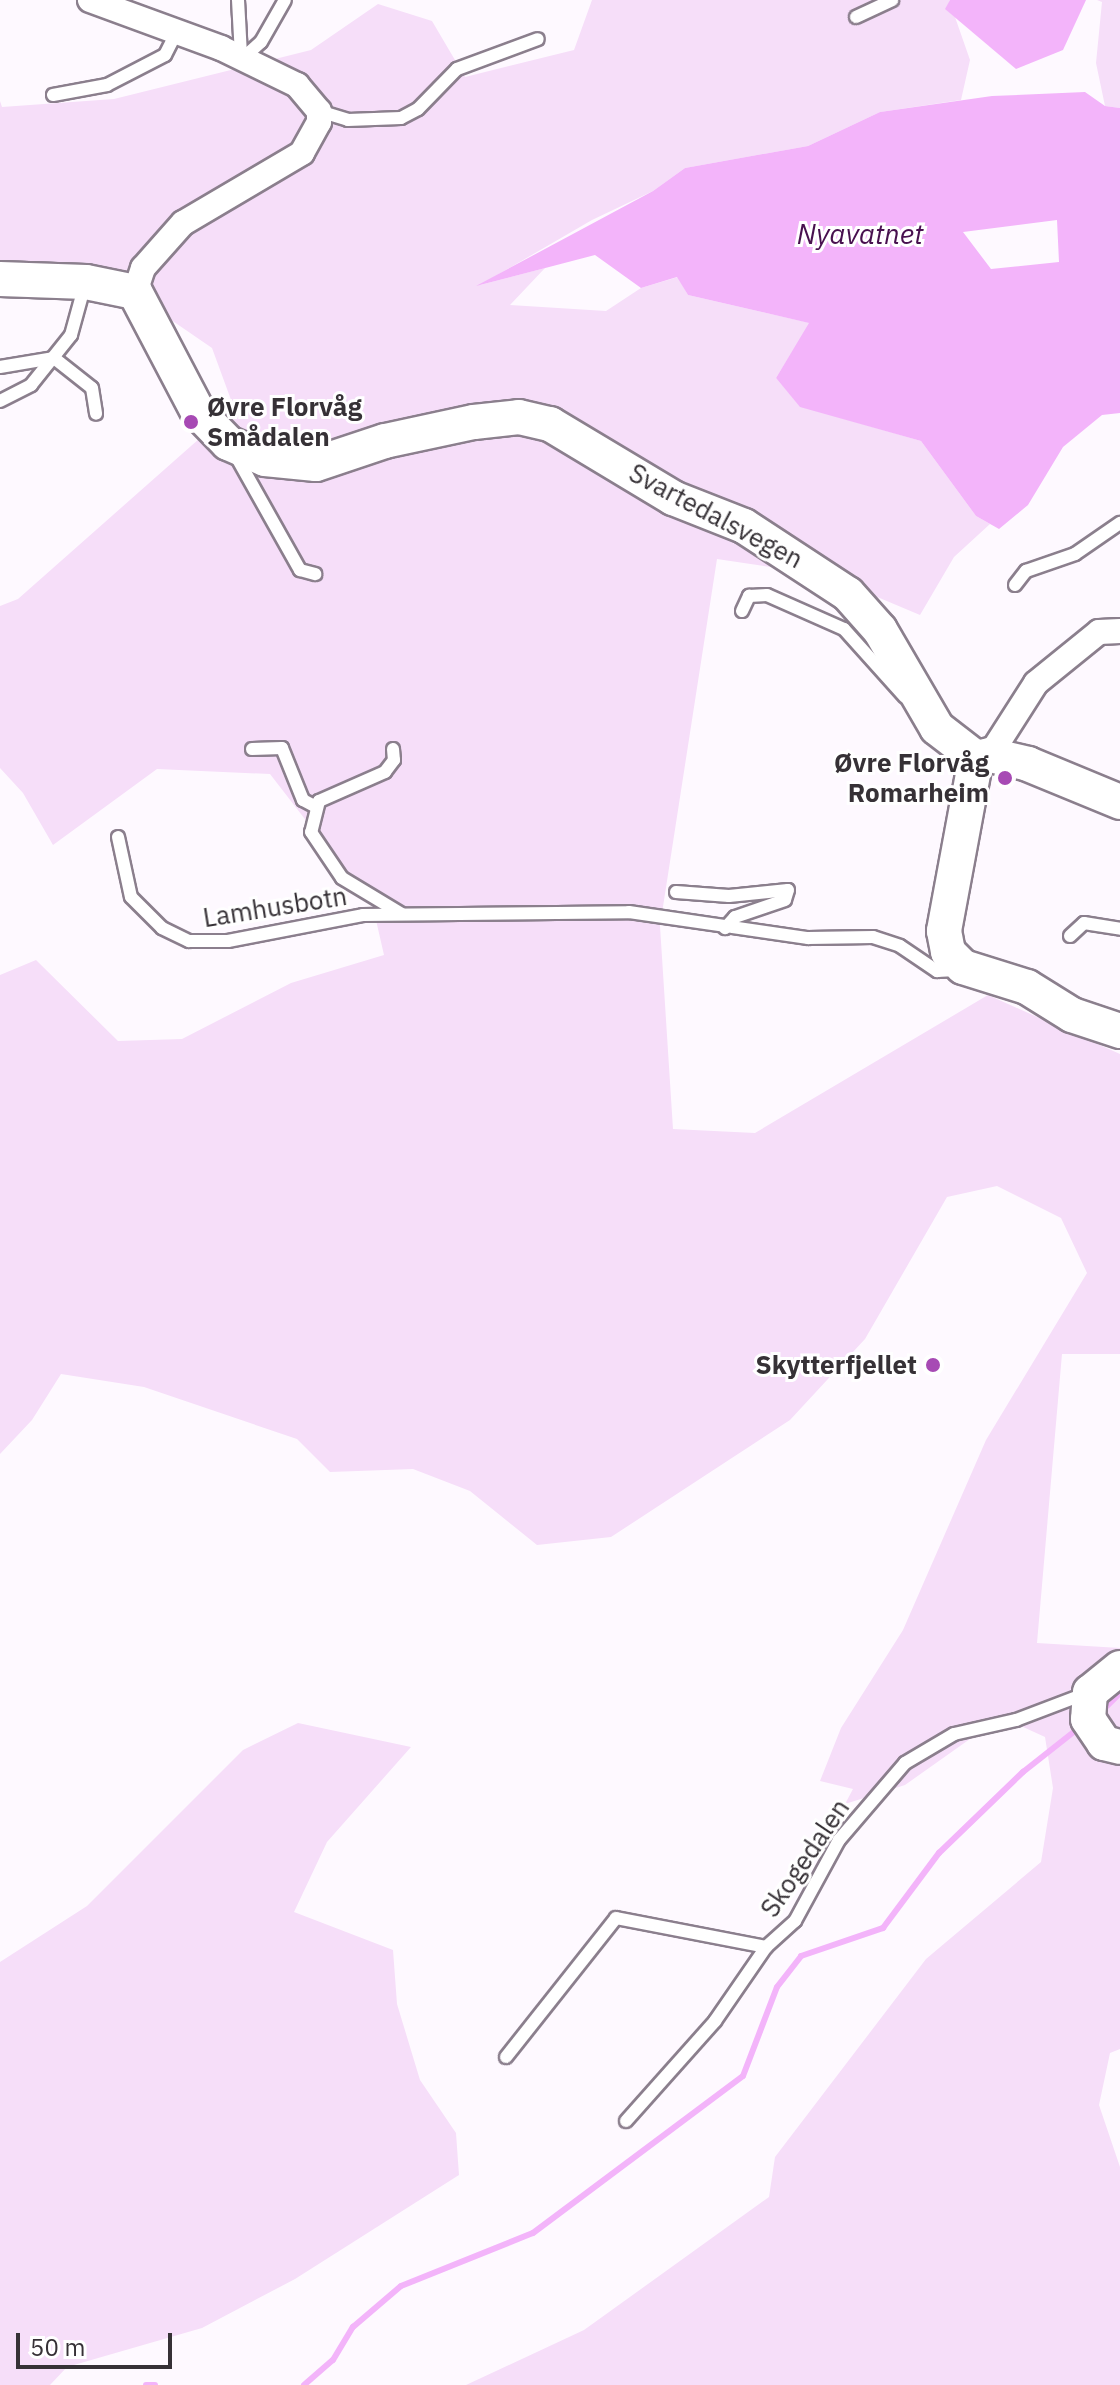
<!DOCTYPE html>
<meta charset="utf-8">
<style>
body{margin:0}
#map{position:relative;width:1120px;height:2385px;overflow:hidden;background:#fef9ff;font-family:"IBM Plex Sans",sans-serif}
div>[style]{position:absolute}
.green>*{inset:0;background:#f6def9}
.water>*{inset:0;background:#f3b4fa}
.stream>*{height:6px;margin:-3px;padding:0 3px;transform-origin:3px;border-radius:3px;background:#f3b4fa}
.roads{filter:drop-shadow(2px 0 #8b7f8d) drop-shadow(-2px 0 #8b7f8d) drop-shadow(0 2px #8b7f8d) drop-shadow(0 -2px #8b7f8d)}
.lane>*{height:12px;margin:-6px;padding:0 6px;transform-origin:6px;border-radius:6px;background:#fff}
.street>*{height:24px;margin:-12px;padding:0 12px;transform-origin:12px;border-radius:12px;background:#fff}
.secondary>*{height:34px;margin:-17px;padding:0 17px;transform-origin:17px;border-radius:17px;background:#fff}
.dots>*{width:22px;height:22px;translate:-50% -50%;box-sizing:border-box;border:4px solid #fff;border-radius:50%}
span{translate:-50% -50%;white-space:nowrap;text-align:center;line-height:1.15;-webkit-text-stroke:6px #fff;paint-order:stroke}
.poi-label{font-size:26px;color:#363136;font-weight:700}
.left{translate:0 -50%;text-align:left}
.right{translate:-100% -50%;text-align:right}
.street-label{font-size:26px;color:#363136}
.water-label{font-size:28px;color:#48104f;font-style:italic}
.scale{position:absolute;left:16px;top:2333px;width:156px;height:36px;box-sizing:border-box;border:4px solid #363136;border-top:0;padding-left:10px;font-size:24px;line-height:28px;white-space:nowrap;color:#363136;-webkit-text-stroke:6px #fff;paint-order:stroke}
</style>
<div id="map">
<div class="green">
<i style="clip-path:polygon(592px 0,950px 0,946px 9px,955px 17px,970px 60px,961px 100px,880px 112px,808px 146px,685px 168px,653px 191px,592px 220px,480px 285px,545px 268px,510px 305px,606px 311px,641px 288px,678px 277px,688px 295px,810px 323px,776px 378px,800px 406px,921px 441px,976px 516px,990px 524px,954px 557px,920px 615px,825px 575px,717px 559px,660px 926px,673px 1129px,755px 1133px,988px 995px,1120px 1054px,1120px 1354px,1062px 1354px,1037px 1643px,1120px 1648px,1120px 2049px,1110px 2053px,1099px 2105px,1120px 2167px,1120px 2385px,466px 2385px,584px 2330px,769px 2197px,775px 2157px,926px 1959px,1041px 1862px,1053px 1788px,1045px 1737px,1001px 1717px,905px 1785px,845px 1804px,853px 1789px,820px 1781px,841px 1728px,903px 1630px,986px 1440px,1087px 1273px,1061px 1218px,997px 1186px,947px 1197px,865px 1339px,790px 1420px,611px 1537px,537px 1545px,470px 1491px,413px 1469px,330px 1472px,297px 1439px,144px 1387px,61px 1374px,32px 1420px,0 1454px,0 975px,36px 960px,118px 1041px,182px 1039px,291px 983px,384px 955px,373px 907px,270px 774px,157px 769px,53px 845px,23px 793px,0 768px,0 606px,18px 599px,234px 408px,212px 348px,129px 291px,0 298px,0 101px,2px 107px,114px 99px,311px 50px,378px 4px,432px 21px,465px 77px,574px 50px)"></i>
<i style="clip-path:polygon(1097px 0,1120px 0,1120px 108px,1105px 106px,1096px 63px,1102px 2px)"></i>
<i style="clip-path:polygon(298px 1723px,411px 1747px,327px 1842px,294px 1912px,393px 1950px,397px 2004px,420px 2080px,456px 2133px,459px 2175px,295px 2279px,202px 2328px,67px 2367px,50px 2385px,0 2385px,0 1962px,87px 1906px,243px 1750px)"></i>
</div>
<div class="water">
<i style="clip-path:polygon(950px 0,1086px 0,1063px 50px,1016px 69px,945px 9px)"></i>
<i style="clip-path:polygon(evenodd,1085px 92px,1105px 106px,1120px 108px,1120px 413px,1102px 415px,1063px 447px,1028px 505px,999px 529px,976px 516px,921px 441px,800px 407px,776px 378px,809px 323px,688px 295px,677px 277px,641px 288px,595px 255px,476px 286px,653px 191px,685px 168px,808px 146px,880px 112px,992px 96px,1085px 92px,1057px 220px,1059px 262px,991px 269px,963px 232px,1057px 220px)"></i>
</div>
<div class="stream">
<i style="left:1102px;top:1711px;width:25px;rotate:-45deg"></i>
<i style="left:146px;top:2385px;width:9px"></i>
<i style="left:304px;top:2385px;width:38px;rotate:-41deg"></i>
<i style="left:333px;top:2360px;width:39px;rotate:-59deg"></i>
<i style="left:353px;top:2327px;width:63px;rotate:-40.5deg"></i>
<i style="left:401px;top:2286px;width:142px;rotate:-21.9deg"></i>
<i style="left:533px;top:2233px;width:262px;rotate:-36.8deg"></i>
<i style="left:743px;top:2076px;width:95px;rotate:-69.1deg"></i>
<i style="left:777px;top:1987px;width:39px;rotate:-52deg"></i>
<i style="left:801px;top:1956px;width:87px;rotate:-18.9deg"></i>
<i style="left:883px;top:1928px;width:94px;rotate:-53.3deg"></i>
<i style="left:939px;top:1853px;width:117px;rotate:-44deg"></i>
<i style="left:1023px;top:1772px;width:73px;rotate:-38.3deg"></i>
</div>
<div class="roads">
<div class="lane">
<i style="left:238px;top:0;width:56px;rotate:86.9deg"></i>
<i style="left:856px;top:17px;width:40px;rotate:-25deg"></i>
<i style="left:242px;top:59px;width:25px;rotate:-42deg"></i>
<i style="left:261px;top:42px;width:48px;rotate:-60.3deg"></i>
<i style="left:53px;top:95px;width:55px;rotate:-10.5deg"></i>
<i style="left:107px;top:85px;width:65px;rotate:-27.3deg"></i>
<i style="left:165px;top:55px;width:28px;rotate:-63deg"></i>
<i style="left:319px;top:111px;width:30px;rotate:17deg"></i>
<i style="left:348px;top:120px;width:53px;rotate:-2.2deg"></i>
<i style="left:401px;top:118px;width:19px;rotate:-28deg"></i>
<i style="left:418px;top:109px;width:56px;rotate:-45.7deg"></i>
<i style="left:457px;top:69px;width:86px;rotate:-20.3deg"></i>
<i style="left:0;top:367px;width:55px;rotate:-9.5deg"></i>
<i style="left:54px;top:358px;width:48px;rotate:38.3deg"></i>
<i style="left:92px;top:388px;width:26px;rotate:81deg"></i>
<i style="left:0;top:401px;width:35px;rotate:-27deg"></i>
<i style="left:31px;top:385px;width:64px;rotate:-51.3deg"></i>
<i style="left:71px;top:335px;width:53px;rotate:-74.6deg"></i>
<i style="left:236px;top:456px;width:131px;rotate:60.7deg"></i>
<i style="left:300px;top:570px;width:16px;rotate:15deg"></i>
<i style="left:1015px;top:585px;width:18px;rotate:-52deg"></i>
<i style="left:1026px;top:571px;width:52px;rotate:-19.1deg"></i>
<i style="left:1075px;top:554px;width:55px;rotate:-34.6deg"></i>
<i style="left:742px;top:611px;width:17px;rotate:-65deg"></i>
<i style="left:749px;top:596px;width:18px;rotate:-3deg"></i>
<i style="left:767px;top:595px;width:84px;rotate:23.8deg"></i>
<i style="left:844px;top:629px;width:91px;rotate:48.1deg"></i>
<i style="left:252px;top:749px;width:30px;rotate:-2deg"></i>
<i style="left:282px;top:748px;width:56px;rotate:68deg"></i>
<i style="left:303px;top:800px;width:15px;rotate:28deg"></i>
<i style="left:393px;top:749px;width:11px;rotate:85deg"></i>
<i style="left:394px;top:760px;width:15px;rotate:127deg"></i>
<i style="left:385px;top:772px;width:72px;rotate:156.3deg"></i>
<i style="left:319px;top:801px;width:32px;rotate:104deg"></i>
<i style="left:311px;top:832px;width:55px;rotate:56deg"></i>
<i style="left:342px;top:878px;width:70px;rotate:31deg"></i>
<i style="left:118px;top:837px;width:61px;rotate:77.8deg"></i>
<i style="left:131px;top:897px;width:44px;rotate:45deg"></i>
<i style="left:162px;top:928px;width:30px;rotate:26deg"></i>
<i style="left:189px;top:941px;width:39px"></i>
<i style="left:228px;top:941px;width:137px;rotate:-10.9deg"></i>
<i style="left:363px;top:915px;width:266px;rotate:-0.6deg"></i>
<i style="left:629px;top:912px;width:181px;rotate:8.3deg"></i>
<i style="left:808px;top:938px;width:65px;rotate:-0.9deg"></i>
<i style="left:873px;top:937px;width:28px;rotate:18deg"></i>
<i style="left:900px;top:946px;width:45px;rotate:34deg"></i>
<i style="left:937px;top:971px;width:19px;rotate:-3deg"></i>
<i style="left:676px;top:892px;width:53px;rotate:4.3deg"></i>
<i style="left:729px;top:896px;width:59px;rotate:-5.8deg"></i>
<i style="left:788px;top:890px;width:10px;rotate:107deg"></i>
<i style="left:785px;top:900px;width:53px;rotate:161.2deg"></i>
<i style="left:735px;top:917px;width:15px;rotate:132deg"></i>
<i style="left:1070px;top:936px;width:19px;rotate:-43deg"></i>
<i style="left:1084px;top:923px;width:36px;rotate:9deg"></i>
<i style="left:506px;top:2057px;width:177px;rotate:-51.6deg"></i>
<i style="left:616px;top:1918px;width:153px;rotate:10.9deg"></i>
<i style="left:626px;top:2121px;width:134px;rotate:-48.3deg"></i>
<i style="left:715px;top:2021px;width:90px;rotate:-55.4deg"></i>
<i style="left:766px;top:1947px;width:39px;rotate:-42deg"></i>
<i style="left:795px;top:1921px;width:92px;rotate:-61.5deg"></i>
<i style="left:839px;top:1840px;width:101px;rotate:-49.4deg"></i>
<i style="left:905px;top:1763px;width:57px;rotate:-30.6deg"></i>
<i style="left:954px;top:1734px;width:64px;rotate:-12.7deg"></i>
<i style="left:1016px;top:1720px;width:76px;rotate:-20.8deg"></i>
</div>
<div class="street">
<i style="left:90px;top:0;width:140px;rotate:20.1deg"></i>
<i style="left:221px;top:48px;width:85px;rotate:26deg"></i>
<i style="left:297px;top:85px;width:34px;rotate:50deg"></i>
<i style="left:319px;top:111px;width:11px;rotate:90deg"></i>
<i style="left:319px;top:122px;width:35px;rotate:119deg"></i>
<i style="left:302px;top:153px;width:138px;rotate:149.5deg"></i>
<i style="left:183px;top:223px;width:60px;rotate:131.6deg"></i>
<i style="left:143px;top:268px;width:25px;rotate:108deg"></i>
<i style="left:990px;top:755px;width:85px;rotate:-57.4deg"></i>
<i style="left:1036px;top:683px;width:81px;rotate:-39deg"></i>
<i style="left:1099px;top:632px;width:21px;rotate:-3deg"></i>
</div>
<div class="secondary">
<i style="left:0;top:279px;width:86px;rotate:2deg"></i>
<i style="left:86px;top:282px;width:50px;rotate:11.5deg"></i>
<i style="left:135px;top:292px;width:136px;rotate:62.3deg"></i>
<i style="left:198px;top:412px;width:43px;rotate:45.9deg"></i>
<i style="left:228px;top:443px;width:40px;rotate:23.4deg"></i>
<i style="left:265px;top:459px;width:51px;rotate:5.6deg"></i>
<i style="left:316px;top:464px;width:73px;rotate:-18.4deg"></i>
<i style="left:385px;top:441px;width:91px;rotate:-12.1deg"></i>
<i style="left:474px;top:422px;width:45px;rotate:-6.3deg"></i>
<i style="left:519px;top:417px;width:32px;rotate:13deg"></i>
<i style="left:550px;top:424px;width:144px;rotate:31deg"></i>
<i style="left:673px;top:498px;width:76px;rotate:21.5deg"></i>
<i style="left:744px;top:526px;width:124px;rotate:33.2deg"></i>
<i style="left:848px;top:594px;width:48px;rotate:48.4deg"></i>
<i style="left:880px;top:630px;width:113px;rotate:59.8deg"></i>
<i style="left:937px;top:728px;width:49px;rotate:37.6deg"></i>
<i style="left:976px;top:758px;width:176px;rotate:100.5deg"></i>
<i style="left:944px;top:931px;width:21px;rotate:79deg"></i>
<i style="left:948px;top:952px;width:21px;rotate:45deg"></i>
<i style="left:963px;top:967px;width:67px;rotate:17.4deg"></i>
<i style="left:1027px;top:987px;width:53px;rotate:31.9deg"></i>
<i style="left:1072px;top:1015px;width:51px;rotate:18.4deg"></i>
<i style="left:976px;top:758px;width:14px;rotate:-12deg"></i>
<i style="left:990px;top:755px;width:39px;rotate:13deg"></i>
<i style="left:1028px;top:764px;width:100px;rotate:22.4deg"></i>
<i style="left:1120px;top:1668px;width:38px;rotate:141deg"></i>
<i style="left:1090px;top:1692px;width:27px;rotate:94deg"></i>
<i style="left:1088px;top:1719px;width:29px;rotate:56deg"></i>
<i style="left:1104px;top:1743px;width:16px;rotate:14deg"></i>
</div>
</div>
<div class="dots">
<i style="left:191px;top:422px;background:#a74ab4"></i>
<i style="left:1005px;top:778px;background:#a74ab4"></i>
<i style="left:933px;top:1365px;background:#a74ab4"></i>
</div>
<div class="poi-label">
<span class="left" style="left:207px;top:422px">Øvre Florvåg<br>Smådalen</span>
<span class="right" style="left:989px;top:778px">Øvre Florvåg<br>Romarheim</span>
<span class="right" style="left:917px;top:1365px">Skytterfjellet</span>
</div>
<div class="street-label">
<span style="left:716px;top:516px;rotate:28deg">Svartedalsvegen</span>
<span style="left:275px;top:907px;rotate:-9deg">Lamhusbotn</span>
<span style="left:805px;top:1858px;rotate:-56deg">Skogedalen</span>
</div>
<div class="water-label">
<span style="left:860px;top:234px">Nyavatnet</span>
</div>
<div class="scale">50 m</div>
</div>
